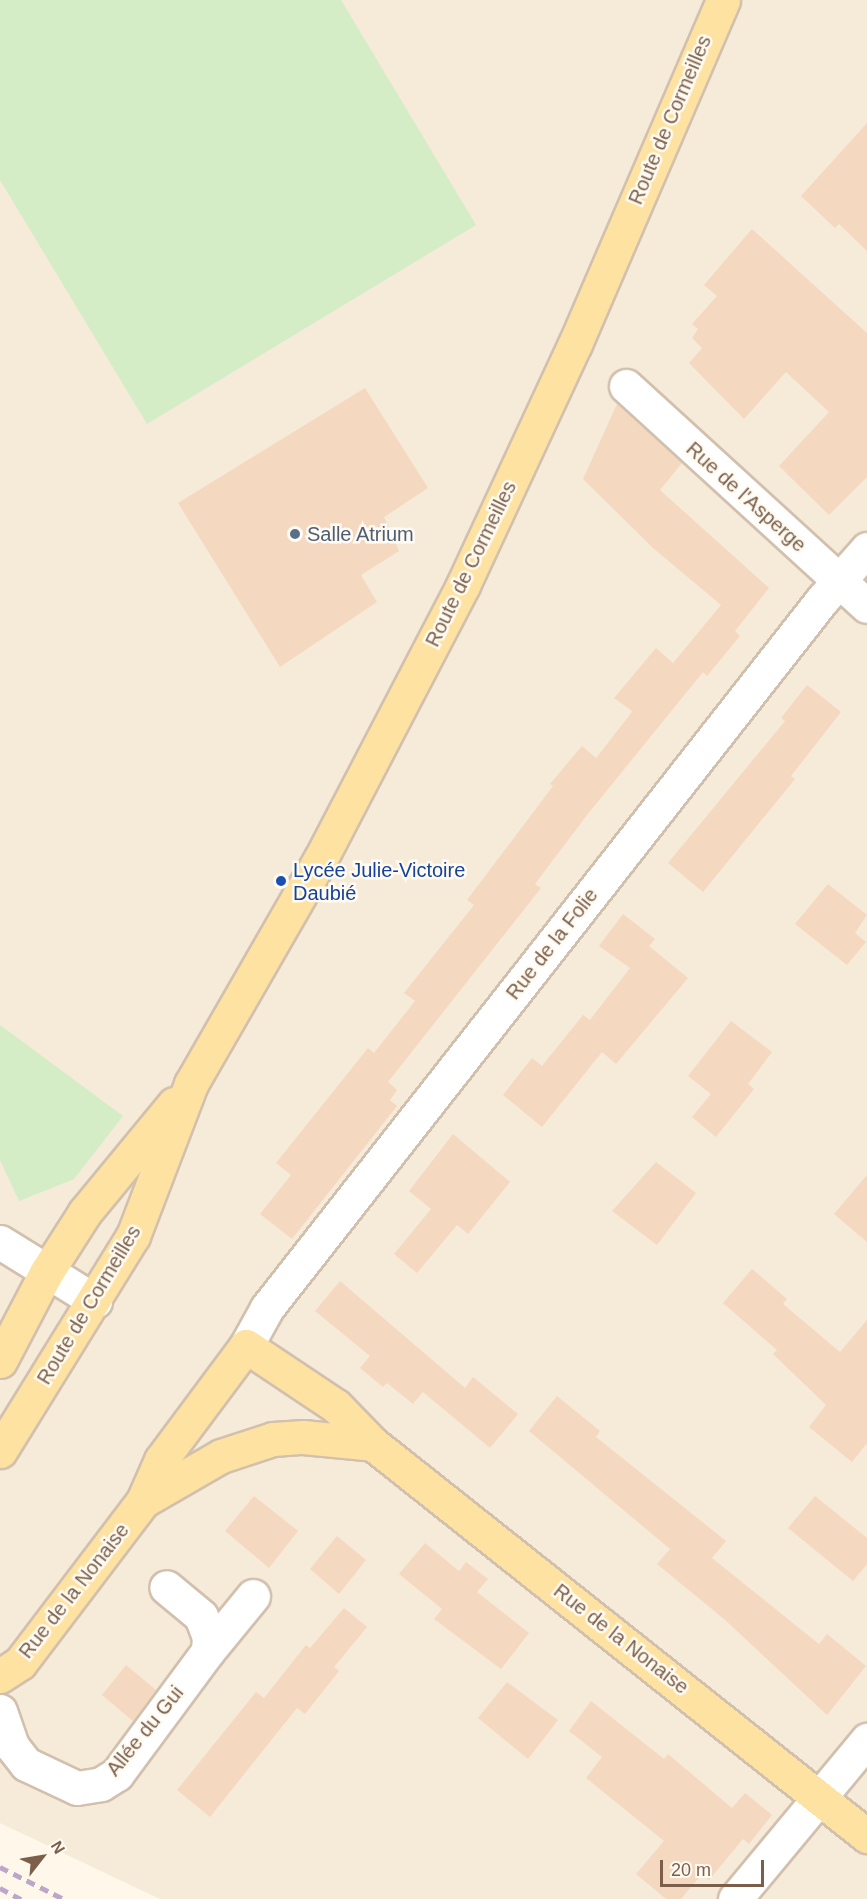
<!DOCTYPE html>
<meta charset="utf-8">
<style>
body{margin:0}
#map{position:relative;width:867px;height:1899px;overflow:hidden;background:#fef7ea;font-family:Helvetica,sans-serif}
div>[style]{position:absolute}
.residential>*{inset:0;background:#f6ead8}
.green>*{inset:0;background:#d4edc7}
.building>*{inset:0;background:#f4d9c0}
.roads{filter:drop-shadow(2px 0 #d2c0ae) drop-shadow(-2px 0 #d2c0ae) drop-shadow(0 2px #d2c0ae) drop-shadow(0 -2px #d2c0ae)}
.minor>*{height:33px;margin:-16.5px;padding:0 16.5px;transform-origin:16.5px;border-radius:16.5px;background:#fff}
.major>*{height:33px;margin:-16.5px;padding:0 16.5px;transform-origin:16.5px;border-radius:16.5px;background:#fee2a1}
.rail>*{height:4.5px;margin-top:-2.25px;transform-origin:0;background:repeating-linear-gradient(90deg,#bca6ca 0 9px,transparent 0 15px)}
.dots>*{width:16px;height:16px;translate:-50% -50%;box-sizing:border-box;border:3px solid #fffbf2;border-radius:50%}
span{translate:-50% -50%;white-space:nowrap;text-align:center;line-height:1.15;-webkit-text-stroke:5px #fffbf2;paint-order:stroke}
.street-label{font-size:20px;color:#7b5f4b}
.service-label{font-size:20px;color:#4e5e75}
.left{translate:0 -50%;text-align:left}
.transit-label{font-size:20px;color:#164399}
.north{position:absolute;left:12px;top:1827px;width:60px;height:60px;-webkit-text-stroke:4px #fffbf2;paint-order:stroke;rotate:59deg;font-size:16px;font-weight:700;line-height:24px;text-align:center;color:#7b5f4b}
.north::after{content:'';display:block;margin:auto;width:21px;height:27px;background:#7b5f4b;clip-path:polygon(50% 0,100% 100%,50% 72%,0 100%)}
.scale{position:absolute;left:660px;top:1860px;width:104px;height:27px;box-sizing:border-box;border:3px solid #7b5f4b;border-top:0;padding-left:8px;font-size:18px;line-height:21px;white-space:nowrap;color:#7b5f4b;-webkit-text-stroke:4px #fffbf2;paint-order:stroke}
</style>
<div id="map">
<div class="residential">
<i style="clip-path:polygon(0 0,867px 0,867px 1899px,160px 1899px,0 1823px)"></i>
</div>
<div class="green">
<i style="clip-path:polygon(0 0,341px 0,476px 225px,147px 424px,0 180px)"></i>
<i style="clip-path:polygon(0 1025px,123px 1116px,74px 1179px,19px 1201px,0 1160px)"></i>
</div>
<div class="building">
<i style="clip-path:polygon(867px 123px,867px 251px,839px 224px,835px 228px,801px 196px)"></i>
<i style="clip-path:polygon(752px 229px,867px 333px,867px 477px,829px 515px,779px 466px,829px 412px,786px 372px,744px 419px,689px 363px,702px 348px,692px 338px,698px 329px,692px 324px,717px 296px,704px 285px)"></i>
<i style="clip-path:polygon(365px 388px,428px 488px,384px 517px,399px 551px,361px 575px,377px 602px,280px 667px,178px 503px)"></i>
<i style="clip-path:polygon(617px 404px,682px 463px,660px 490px,769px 588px,735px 631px,740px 636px,707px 676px,703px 672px,587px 815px,535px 884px,541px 888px,388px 1082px,397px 1090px,390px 1100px,397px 1106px,292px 1239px,260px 1214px,291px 1175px,276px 1163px,368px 1048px,374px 1053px,415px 1001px,404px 993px,474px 905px,467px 900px,553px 786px,550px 784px,582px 746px,596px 758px,629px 716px,632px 711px,614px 698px,656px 648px,673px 663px,721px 605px,653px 548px,583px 479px)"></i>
<i style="clip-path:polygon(807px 685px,841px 712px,791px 776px,795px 779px,703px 892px,668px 863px,785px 721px,781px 718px)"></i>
<i style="clip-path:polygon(828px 884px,867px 915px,855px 933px,866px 942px,847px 965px,795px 924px)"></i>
<i style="clip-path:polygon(623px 914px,655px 939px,649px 946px,688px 978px,616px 1064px,602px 1052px,542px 1127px,503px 1095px,532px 1058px,542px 1066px,583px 1015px,590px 1020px,630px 968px,599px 946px)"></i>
<i style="clip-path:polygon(731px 1021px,772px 1052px,748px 1084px,754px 1089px,716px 1137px,692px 1117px,711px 1094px,688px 1076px)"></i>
<i style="clip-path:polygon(453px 1134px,510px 1182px,468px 1234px,457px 1225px,417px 1273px,394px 1254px,431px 1209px,409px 1191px)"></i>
<i style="clip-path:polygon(656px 1162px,696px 1193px,657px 1245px,612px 1211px)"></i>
<i style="clip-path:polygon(867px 1175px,867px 1242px,834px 1214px)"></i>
<i style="clip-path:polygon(752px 1269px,787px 1299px,783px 1304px,840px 1352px,867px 1320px,867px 1443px,852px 1462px,809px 1427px,826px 1405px,773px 1354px,777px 1350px,723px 1303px)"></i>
<i style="clip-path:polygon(340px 1281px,465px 1388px,473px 1377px,518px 1414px,490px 1448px,423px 1392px,413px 1404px,387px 1383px,383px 1387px,360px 1368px,370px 1356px,315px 1311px)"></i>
<i style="clip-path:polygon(557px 1396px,600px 1431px,596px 1437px,726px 1541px,712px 1558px,819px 1644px,827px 1634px,866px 1666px,827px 1715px,724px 1619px,657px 1564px,670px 1549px,529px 1431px)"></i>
<i style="clip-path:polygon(254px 1496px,298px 1531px,269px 1568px,225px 1531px)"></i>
<i style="clip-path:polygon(815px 1496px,867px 1538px,867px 1564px,853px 1581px,788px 1528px)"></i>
<i style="clip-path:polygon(337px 1536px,366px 1560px,339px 1594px,310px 1569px)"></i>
<i style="clip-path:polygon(425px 1543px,459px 1571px,466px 1562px,488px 1579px,477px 1592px,529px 1633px,501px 1669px,434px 1619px,442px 1609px,399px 1574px)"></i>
<i style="clip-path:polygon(344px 1608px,367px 1627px,334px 1667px,339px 1671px,305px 1714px,297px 1708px,210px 1817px,177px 1790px,256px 1692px,264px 1698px,306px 1645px,310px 1648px)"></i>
<i style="clip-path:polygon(126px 1665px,156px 1690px,133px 1721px,102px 1695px)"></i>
<i style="clip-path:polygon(507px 1682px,558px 1720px,528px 1759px,478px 1718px)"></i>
<i style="clip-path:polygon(591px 1701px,664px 1759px,668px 1754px,732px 1808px,745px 1793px,772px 1815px,749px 1844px,743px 1839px,709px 1880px,702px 1874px,681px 1899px,666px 1899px,636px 1874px,664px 1841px,586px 1778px,602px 1757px,569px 1731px)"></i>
</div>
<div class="roads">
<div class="minor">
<i style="left:626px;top:386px;width:326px;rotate:42.4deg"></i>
<i style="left:0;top:1242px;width:112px;rotate:31.8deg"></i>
<i style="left:246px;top:1346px;width:43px;rotate:-61.1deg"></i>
<i style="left:267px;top:1308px;width:900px;rotate:-51.91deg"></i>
<i style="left:822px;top:600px;width:68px;rotate:-48.6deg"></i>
<i style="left:208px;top:1651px;width:71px;rotate:-50.7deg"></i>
<i style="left:0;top:1711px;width:37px;rotate:71deg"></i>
<i style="left:12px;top:1746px;width:23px;rotate:52deg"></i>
<i style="left:26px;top:1764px;width:56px;rotate:25.2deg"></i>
<i style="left:77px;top:1788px;width:24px;rotate:-9deg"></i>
<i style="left:101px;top:1784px;width:19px;rotate:-32deg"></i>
<i style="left:117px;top:1774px;width:153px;rotate:-53.5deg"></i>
<i style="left:208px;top:1651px;width:14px;rotate:-86deg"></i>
<i style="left:209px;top:1637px;width:22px;rotate:-111deg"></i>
<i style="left:201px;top:1616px;width:45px;rotate:-140.4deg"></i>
<i style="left:735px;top:1899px;width:207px;rotate:-50.3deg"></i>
</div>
<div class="major">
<i style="left:0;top:1361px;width:99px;rotate:-62.4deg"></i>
<i style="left:46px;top:1273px;width:72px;rotate:-57.4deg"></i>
<i style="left:85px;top:1212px;width:140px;rotate:-50.5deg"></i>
<i style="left:0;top:1451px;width:253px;rotate:-58.3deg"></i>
<i style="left:133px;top:1236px;width:163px;rotate:-69.1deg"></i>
<i style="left:191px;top:1084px;width:258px;rotate:-60.1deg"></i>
<i style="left:320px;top:860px;width:310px;rotate:-62.5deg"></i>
<i style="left:463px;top:585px;width:266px;rotate:-65.1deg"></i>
<i style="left:575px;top:344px;width:374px;rotate:-66.7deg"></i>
<i style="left:143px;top:1501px;width:90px;rotate:-30deg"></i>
<i style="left:221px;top:1456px;width:55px;rotate:-18.1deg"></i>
<i style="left:273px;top:1439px;width:30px;rotate:-4deg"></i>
<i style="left:303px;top:1437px;width:70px;rotate:5.7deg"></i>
<i style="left:0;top:1676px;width:24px;rotate:-33deg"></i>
<i style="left:20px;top:1663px;width:203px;rotate:-52.8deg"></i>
<i style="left:143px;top:1501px;width:45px;rotate:-66.3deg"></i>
<i style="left:161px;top:1460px;width:142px;rotate:-53.3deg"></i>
<i style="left:246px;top:1346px;width:108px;rotate:33.7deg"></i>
<i style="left:336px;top:1406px;width:53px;rotate:45.8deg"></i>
<i style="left:373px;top:1444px;width:631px;rotate:38.43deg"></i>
</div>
</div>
<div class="rail">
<i style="left:0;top:1867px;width:72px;rotate:26.6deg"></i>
<i style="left:0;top:1888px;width:24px;rotate:28deg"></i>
</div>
<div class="dots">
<i style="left:295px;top:534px;background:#5c6f8a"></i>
<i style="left:281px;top:881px;background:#1a4fb4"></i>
</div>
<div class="street-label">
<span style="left:670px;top:120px;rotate:-67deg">Route de Cormeilles</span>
<span style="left:746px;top:497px;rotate:42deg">Rue de l'Asperge</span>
<span style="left:471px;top:564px;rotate:-64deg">Route de Cormeilles</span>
<span style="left:552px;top:944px;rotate:-52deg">Rue de la Folie</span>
<span style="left:89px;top:1305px;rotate:-59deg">Route de Cormeilles</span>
<span style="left:74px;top:1591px;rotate:-52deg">Rue de la Nonaise</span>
<span style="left:621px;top:1639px;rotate:38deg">Rue de la Nonaise</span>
<span style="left:145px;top:1731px;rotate:-51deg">Allée du Gui</span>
</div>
<div class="service-label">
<span class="left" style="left:307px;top:534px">Salle Atrium</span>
</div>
<div class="transit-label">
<span class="left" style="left:293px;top:882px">Lycée Julie-Victoire<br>Daubié</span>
</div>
<div class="north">N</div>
<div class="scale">20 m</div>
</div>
